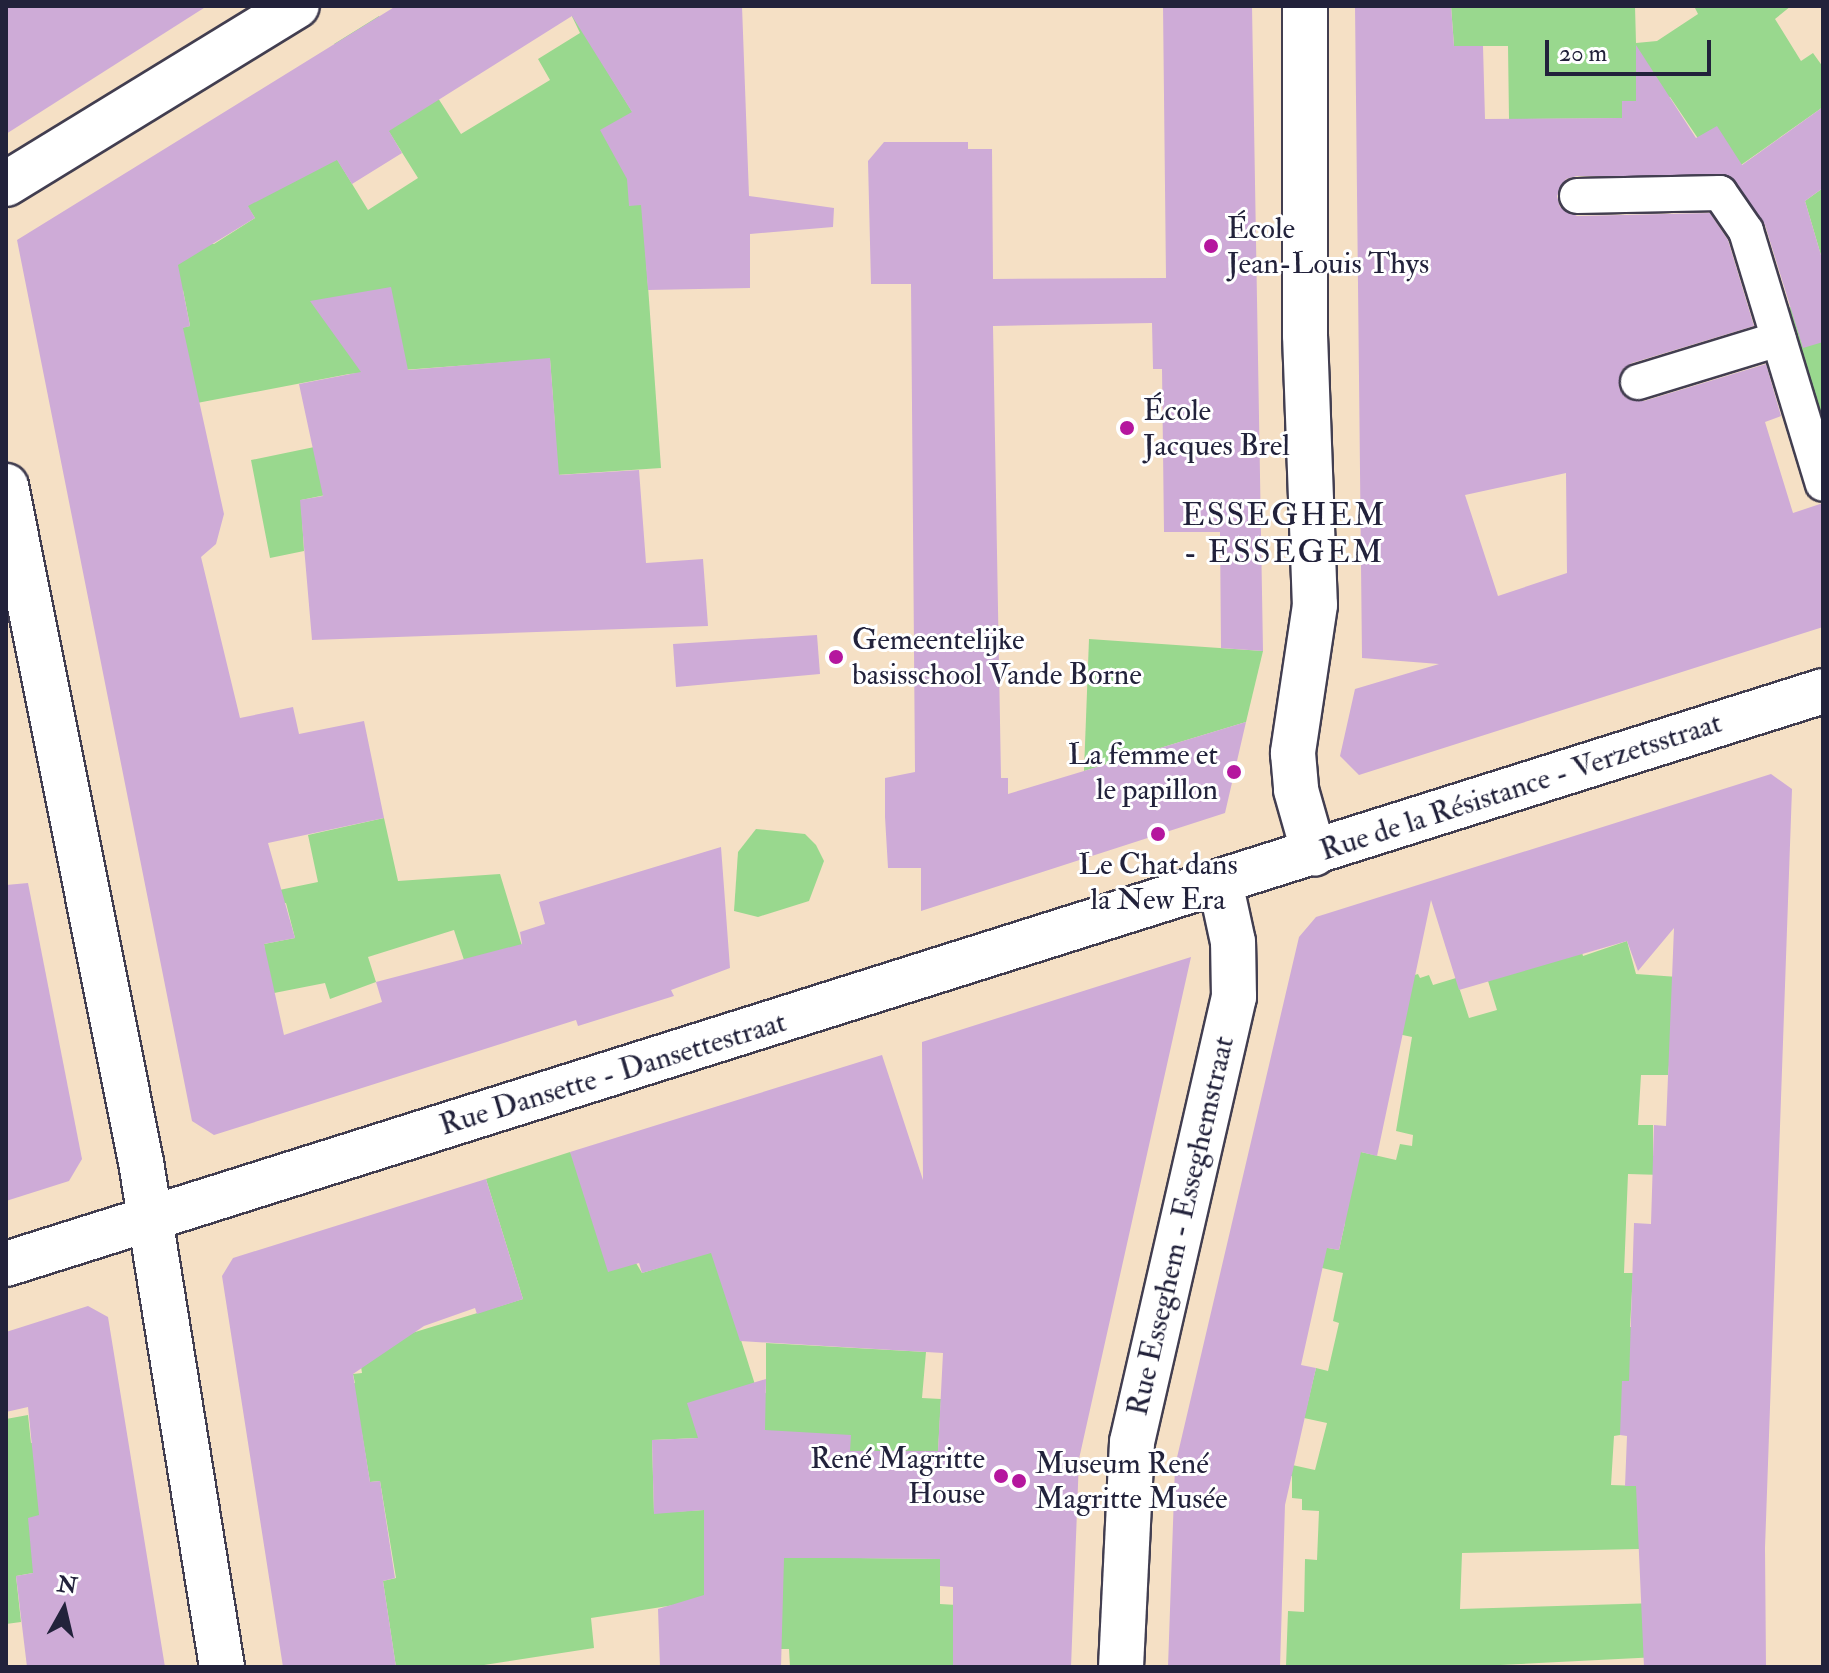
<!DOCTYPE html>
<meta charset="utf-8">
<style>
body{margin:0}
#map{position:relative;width:1829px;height:1673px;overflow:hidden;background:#f5e0c5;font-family:"IM FELL Double Pica",serif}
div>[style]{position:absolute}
.green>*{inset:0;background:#99d88e}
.building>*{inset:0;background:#ceabd7}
.roads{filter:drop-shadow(2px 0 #423e50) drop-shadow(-2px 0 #423e50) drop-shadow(0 2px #423e50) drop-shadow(0 -2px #423e50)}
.service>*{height:34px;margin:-17px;padding:0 17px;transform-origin:17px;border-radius:17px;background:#fff}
.minor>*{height:44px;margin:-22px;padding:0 22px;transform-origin:22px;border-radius:22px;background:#fff}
.dots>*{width:22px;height:22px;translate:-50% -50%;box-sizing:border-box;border:4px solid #fff;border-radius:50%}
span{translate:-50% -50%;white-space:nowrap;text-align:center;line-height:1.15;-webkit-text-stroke:6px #fff;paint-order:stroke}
.poi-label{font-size:30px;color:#22223b}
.left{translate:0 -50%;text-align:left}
.right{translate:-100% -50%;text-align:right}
.street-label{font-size:30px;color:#22223b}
.neighbourhood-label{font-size:32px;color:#22223b;letter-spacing:2px}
.frame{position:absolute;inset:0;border:8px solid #22223b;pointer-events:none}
.north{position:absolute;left:24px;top:1569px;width:80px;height:80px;-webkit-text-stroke:6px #fff;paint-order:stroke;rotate:8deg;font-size:22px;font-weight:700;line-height:32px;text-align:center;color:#22223b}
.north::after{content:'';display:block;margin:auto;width:28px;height:36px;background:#22223b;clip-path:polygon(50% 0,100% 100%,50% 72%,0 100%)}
.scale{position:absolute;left:1545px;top:40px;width:166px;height:36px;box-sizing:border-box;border:4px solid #22223b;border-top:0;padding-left:10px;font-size:24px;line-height:28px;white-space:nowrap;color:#22223b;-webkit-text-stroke:6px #fff;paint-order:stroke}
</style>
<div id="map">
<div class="green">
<i style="clip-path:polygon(567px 6px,636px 118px,661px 468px,360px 488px,301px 500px,304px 551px,270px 558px,251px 460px,353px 439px,555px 426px,550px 359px,349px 374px,197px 403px,118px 341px,190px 326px,183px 290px,130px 300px,149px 237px,214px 244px,255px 218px,246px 204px,332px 151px,368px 210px,418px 178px,334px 44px,379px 16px,432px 102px,438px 98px,461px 134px,550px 80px,538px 59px,580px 33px)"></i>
<i style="clip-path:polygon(1451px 6px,1635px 6px,1636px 43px,1657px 41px,1698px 14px,1694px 6px,1791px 6px,1775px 19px,1801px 61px,1813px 53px,1823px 67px,1823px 107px,1724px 177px,1670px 97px,1646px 97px,1645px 118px,1509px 119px,1508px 46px,1454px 46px)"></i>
<i style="clip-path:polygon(1823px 188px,1823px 262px,1805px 201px)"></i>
<i style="clip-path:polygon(1823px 298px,1823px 433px,1784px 309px)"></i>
<i style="clip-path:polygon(1089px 639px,1263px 651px,1246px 722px,1084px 771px)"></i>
<i style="clip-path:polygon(384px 818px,398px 881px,500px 874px,522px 946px,464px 960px,454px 930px,368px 957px,376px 982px,330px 999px,325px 983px,269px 994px,264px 944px,295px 938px,286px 903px,263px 908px,260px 894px,318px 882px,308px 835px)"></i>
<i style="clip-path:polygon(756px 829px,805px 834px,816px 845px,824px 861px,809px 901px,758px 917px,734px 911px,738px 852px)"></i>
<i style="clip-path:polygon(1578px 938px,1583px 956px,1627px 941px,1636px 974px,1678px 977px,1668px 1075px,1641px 1075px,1638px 1125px,1653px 1125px,1653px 1156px,1666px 1158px,1662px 1175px,1628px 1174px,1624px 1273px,1633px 1273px,1630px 1327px,1677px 1329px,1620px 1435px,1614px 1436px,1611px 1485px,1641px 1486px,1639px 1549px,1462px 1553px,1460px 1609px,1657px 1603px,1658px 1657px,1459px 1667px,1286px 1666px,1288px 1611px,1304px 1612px,1305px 1559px,1317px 1560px,1319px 1511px,1302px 1510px,1302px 1499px,1292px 1498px,1292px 1476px,1254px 1475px,1274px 1461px,1315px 1470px,1327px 1423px,1304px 1418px,1316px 1368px,1328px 1371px,1339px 1323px,1333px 1321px,1343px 1273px,1318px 1267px,1323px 1247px,1339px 1250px,1345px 1223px,1339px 1147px,1396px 1160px,1400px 1144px,1412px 1146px,1413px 1135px,1396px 1131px,1412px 1037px,1379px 1030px,1384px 984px,1418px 974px,1420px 978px,1429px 975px,1433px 985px,1456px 978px,1469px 1018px,1497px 1010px,1488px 981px)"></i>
<i style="clip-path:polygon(570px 1152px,642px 1273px,713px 1251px,757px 1391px,766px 1393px,766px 1343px,926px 1352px,922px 1398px,941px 1399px,938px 1451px,925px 1451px,859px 1558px,940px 1559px,940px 1604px,957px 1605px,953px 1667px,790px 1667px,789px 1649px,763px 1649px,765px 1435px,652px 1440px,654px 1513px,704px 1510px,726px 1597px,591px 1618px,594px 1648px,471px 1667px,396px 1667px,383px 1581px,396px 1578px,380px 1481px,370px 1482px,362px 1434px,325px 1388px,355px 1383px,353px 1374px,362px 1373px,360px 1360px,376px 1344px,523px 1299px,486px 1179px)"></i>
<i style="clip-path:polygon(28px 1415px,31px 1443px,51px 1441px,43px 1514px,33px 1573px,16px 1576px,21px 1622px,6px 1624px,6px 1419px)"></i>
</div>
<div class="building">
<i style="clip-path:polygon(6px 6px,207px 6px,6px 134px)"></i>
<i style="clip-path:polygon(396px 6px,742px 6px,749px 196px,834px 208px,833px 227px,750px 234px,750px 288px,648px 290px,641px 205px,629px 206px,627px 179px,600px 130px,632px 112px,572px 16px,389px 131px,402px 153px,352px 184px,337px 160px,248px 206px,255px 218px,178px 265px,190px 326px,183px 328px,224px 514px,216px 544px,201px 557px,240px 718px,293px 707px,299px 734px,364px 721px,384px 818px,268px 843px,295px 938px,264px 944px,284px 1035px,382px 1002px,376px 982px,522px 944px,520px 932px,545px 924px,539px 902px,721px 847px,730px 968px,671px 990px,674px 996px,578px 1026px,576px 1020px,214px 1135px,192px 1121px,17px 240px)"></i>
<i style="clip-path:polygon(1163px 6px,1252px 6px,1263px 651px,1221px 648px,1220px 532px,1164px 532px,1162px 369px,1153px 369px,1152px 323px,993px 326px,1001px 778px,1008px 778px,1008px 794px,1246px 722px,1225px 813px,921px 911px,921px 868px,888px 868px,885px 817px,885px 778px,915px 772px,911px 284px,871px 284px,868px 161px,884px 142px,968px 142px,968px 149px,992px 149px,993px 279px,1166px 278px)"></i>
<i style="clip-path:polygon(evenodd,1355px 6px,1451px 6px,1454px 46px,1483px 46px,1485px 119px,1622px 118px,1622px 101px,1636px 101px,1636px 45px,1696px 138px,1717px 126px,1742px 165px,1823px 107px,1823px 188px,1805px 201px,1823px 262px,1823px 342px,1803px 348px,1765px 225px,1730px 176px,1577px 176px,1566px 179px,1557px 196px,1560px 207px,1577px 216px,1710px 213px,1728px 240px,1754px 326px,1632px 363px,1623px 369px,1619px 387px,1625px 397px,1644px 401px,1766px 364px,1781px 416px,1765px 422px,1793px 513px,1823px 503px,1823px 627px,1359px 775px,1340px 756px,1355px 689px,1439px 664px,1362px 658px,1355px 6px,1566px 473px,1567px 573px,1498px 596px,1465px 495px,1566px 473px)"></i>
<i style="clip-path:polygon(391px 287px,408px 370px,550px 358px,559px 475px,639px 470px,646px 563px,703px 559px,708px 626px,312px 640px,300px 500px,323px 496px,299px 384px,361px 372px,310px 301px)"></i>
<i style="clip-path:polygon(817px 635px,820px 674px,676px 687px,673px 644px)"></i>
<i style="clip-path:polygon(1771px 774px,1792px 789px,1765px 1548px,1766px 1667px,1644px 1667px,1636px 1486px,1625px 1486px,1627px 1436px,1620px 1435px,1622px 1381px,1629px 1381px,1634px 1223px,1651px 1224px,1654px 1125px,1666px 1126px,1674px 928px,1638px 971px,1627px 941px,1459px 990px,1431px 900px,1377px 1156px,1361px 1152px,1339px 1250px,1327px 1248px,1301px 1365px,1316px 1368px,1285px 1505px,1280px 1667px,1168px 1667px,1175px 1466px,1299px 937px,1316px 917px)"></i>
<i style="clip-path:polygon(28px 883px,82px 1159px,69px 1181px,6px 1201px,6px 885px)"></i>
<i style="clip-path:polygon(1191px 957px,1079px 1459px,1071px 1667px,953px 1667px,953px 1587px,940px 1586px,940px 1559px,835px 1558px,784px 1558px,781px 1667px,660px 1667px,658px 1609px,704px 1595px,704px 1510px,654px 1514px,652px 1440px,698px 1438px,687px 1403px,766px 1379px,765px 1430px,851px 1435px,850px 1451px,938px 1451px,943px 1353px,740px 1341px,711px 1253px,642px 1273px,639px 1263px,608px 1272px,570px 1152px,882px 1055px,923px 1180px,922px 1042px)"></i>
<i style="clip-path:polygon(486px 1179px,523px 1299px,477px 1314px,475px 1308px,424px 1326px,353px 1374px,370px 1482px,380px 1481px,395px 1578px,383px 1581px,396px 1667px,283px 1667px,222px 1276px,233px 1258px)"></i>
<i style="clip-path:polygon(88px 1306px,108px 1317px,165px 1667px,27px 1667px,16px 1576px,33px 1573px,28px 1518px,39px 1515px,28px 1407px,6px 1412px,6px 1332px)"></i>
</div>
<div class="roads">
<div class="service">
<i style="left:1577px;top:196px;width:143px;rotate:-1.2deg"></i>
<i style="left:1720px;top:193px;width:46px;rotate:55.6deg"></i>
<i style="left:1746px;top:231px;width:264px;rotate:73.1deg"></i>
<i style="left:1638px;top:382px;width:147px;rotate:-17deg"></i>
</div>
<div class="minor">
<i style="left:1305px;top:6px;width:329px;rotate:90deg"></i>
<i style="left:1305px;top:335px;width:270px;rotate:87.9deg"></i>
<i style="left:1315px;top:605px;width:150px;rotate:98.5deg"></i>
<i style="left:1293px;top:753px;width:37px;rotate:85deg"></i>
<i style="left:1296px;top:790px;width:66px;rotate:74.1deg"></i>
<i style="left:6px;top:184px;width:341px;rotate:-31.5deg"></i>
<i style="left:6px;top:486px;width:689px;rotate:78.71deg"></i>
<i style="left:141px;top:1162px;width:511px;rotate:80.89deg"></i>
<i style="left:6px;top:1264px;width:1905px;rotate:-17.5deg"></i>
<i style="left:1121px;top:1667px;width:225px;rotate:-87.2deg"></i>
<i style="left:1132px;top:1442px;width:457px;rotate:-77.1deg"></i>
<i style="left:1234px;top:997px;width:55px;rotate:-91deg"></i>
<i style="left:1233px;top:942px;width:61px;rotate:-102.2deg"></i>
</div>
</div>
<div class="dots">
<i style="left:1211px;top:246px;background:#b5179e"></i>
<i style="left:1127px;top:428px;background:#b5179e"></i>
<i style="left:836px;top:657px;background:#b5179e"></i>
<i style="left:1234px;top:772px;background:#b5179e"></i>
<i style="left:1158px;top:834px;background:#b5179e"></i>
<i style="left:1001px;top:1476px;background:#b5179e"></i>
<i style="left:1019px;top:1481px;background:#b5179e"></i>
</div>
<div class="poi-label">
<span class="left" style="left:1227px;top:246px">École<br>Jean-Louis Thys</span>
<span class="left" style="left:1143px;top:428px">École<br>Jacques Brel</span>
<span class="left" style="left:852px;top:657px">Gemeentelijke<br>basisschool Vande Borne</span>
<span class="right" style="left:1218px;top:772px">La femme et<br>le papillon</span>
<span style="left:1158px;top:882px">Le Chat dans<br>la New Era</span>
<span class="right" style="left:985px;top:1476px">René Magritte<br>House</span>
<span class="left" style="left:1035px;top:1481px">Museum René<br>Magritte Musée</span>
</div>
<div class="street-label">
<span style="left:1521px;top:787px;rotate:-18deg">Rue de la Résistance - Verzetsstraat</span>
<span style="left:613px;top:1074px;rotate:-17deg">Rue Dansette - Dansettestraat</span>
<span style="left:1181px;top:1226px;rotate:-77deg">Rue Esseghem - Esseghemstraat</span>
</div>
<div class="neighbourhood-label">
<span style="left:1284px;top:534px">ESSEGHEM<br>- ESSEGEM</span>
</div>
<div class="frame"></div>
<div class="north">N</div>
<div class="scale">20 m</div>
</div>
